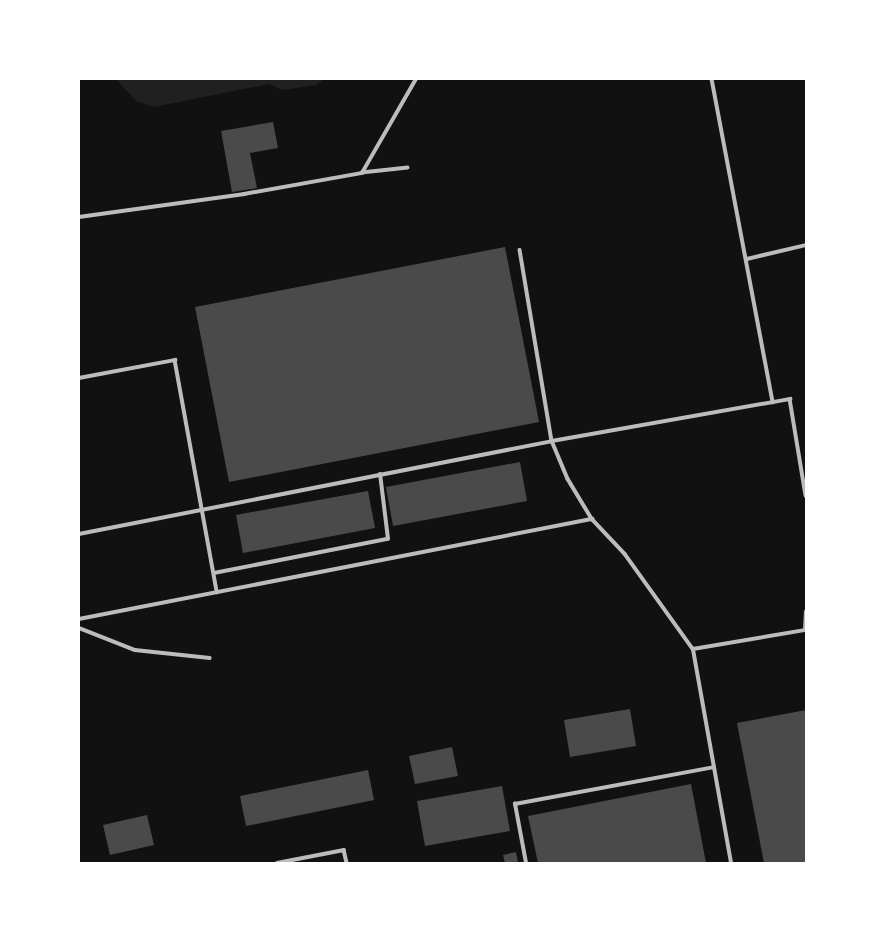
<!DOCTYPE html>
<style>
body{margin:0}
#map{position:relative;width:885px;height:942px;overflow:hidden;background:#111;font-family:"Sofia Sans Condensed",sans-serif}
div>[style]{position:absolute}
.green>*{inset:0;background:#202020}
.building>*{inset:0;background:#4a4a4a}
.service>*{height:3.5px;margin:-1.75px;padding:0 1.75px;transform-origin:1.75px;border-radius:1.75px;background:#bcbcbc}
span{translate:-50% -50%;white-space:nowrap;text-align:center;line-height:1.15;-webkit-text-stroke:5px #fff;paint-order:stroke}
.frame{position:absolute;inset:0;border:80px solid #fff;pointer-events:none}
</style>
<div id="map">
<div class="green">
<i style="clip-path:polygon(116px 79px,324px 79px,316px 85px,283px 90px,269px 84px,154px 107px,136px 101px)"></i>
</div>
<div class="building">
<i style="clip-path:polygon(273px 122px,278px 148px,250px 153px,257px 188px,232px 192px,221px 131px)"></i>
<i style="clip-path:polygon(505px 247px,539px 422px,229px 482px,195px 307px)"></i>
<i style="clip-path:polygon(520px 462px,527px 501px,393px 526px,386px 487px)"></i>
<i style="clip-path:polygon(368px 491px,375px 528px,243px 553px,236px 515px)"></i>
<i style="clip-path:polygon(630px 709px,636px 746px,570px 757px,564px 720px)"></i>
<i style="clip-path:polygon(806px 710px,806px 863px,764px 863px,737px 723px)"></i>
<i style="clip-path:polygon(452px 747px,458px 776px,415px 784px,409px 756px)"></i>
<i style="clip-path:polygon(368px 770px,374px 800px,246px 826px,240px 796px)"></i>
<i style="clip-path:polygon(691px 784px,706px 863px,538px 863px,528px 816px)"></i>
<i style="clip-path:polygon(502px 786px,510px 831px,425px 846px,417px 801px)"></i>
<i style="clip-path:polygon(147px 815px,154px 845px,110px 855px,103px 825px)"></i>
<i style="clip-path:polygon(516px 852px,518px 863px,505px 863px,503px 855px)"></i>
</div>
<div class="service">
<i style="left:712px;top:79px;width:329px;rotate:79.3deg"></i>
<i style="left:408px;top:168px;width:46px;rotate:173.8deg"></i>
<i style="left:362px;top:173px;width:108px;rotate:-60.1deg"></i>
<i style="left:79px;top:217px;width:167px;rotate:-7.9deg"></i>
<i style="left:244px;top:194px;width:120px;rotate:-10.1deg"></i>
<i style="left:520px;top:250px;width:194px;rotate:80.5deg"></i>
<i style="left:552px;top:441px;width:41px;rotate:67.2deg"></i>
<i style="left:568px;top:479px;width:47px;rotate:59deg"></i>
<i style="left:592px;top:519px;width:48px;rotate:46.7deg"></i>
<i style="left:625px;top:554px;width:117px;rotate:54.4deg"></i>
<i style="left:747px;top:259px;width:61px;rotate:-13.3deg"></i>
<i style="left:79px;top:378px;width:98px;rotate:-10.6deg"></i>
<i style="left:175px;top:360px;width:236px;rotate:79.7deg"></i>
<i style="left:79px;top:534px;width:482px;rotate:-11.1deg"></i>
<i style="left:552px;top:441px;width:242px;rotate:-10deg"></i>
<i style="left:790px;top:399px;width:98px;rotate:80.6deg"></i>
<i style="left:214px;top:573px;width:177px;rotate:-11.1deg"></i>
<i style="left:388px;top:539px;width:65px;rotate:-97deg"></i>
<i style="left:79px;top:619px;width:523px;rotate:-11.03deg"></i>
<i style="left:79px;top:628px;width:60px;rotate:21.4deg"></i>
<i style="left:135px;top:650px;width:75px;rotate:6.1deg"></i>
<i style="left:277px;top:863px;width:68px;rotate:-11deg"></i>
<i style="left:344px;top:850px;width:13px;rotate:77deg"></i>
<i style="left:526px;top:863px;width:60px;rotate:-100.6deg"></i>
<i style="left:515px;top:804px;width:202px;rotate:-10.5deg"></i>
<i style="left:731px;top:863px;width:217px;rotate:-100.1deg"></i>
<i style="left:693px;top:649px;width:114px;rotate:-9.6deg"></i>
<i style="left:805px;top:630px;width:18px;rotate:-87deg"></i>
</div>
<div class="frame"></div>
</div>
